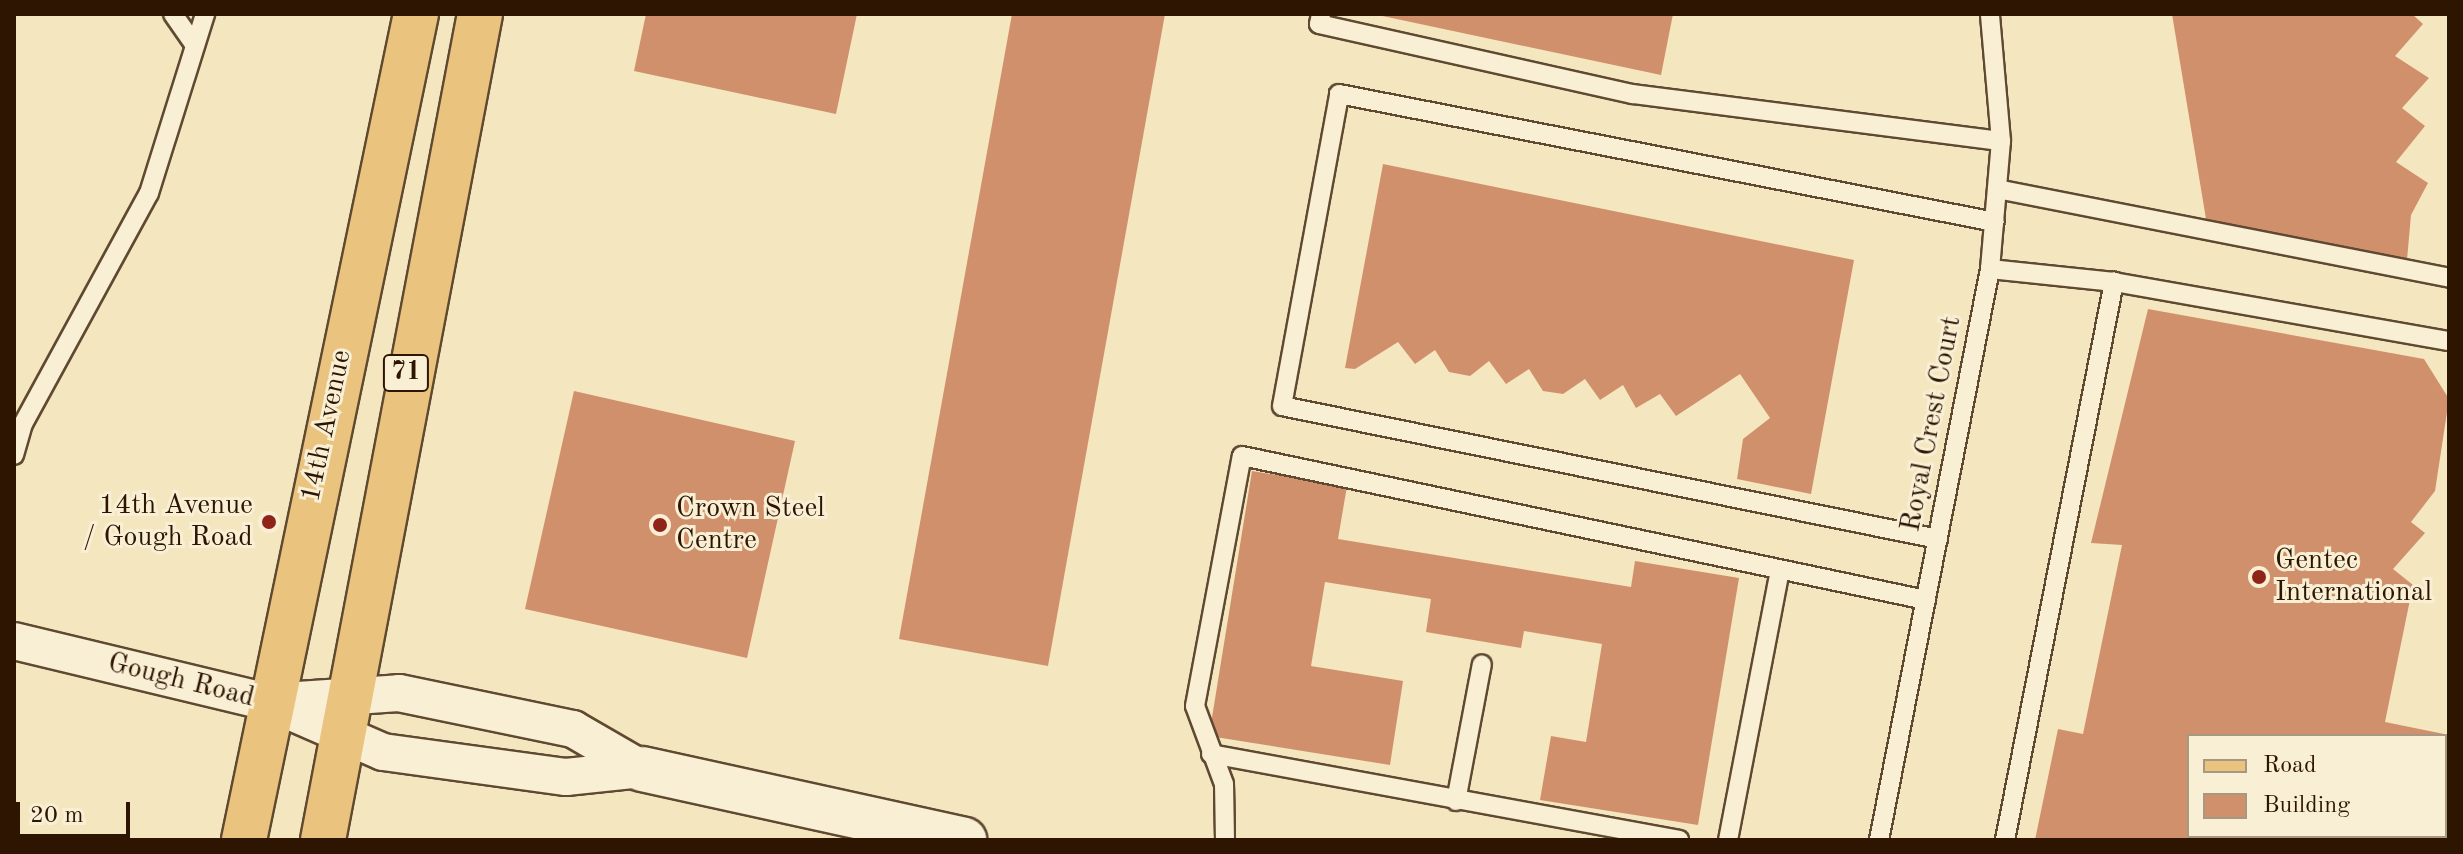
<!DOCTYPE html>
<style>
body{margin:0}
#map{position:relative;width:2463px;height:854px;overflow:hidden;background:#f4e6be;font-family:"Old Standard TT",serif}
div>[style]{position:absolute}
.building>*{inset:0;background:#d1906c}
.roads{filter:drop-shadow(2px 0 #5f4931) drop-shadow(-2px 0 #5f4931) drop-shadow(0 2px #5f4931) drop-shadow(0 -2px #5f4931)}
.service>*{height:18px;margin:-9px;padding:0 9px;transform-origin:9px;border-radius:9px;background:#f8efd5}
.minor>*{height:36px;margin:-18px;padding:0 18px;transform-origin:18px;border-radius:18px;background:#f8efd5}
.tertiary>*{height:44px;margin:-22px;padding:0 22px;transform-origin:22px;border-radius:22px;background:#f8efd5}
.primary>*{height:44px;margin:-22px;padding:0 22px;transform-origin:22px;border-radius:22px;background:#eac37f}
.dots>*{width:22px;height:22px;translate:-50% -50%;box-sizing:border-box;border:4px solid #f8efd5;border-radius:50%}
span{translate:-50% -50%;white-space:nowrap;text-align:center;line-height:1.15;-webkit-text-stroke:6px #f8efd5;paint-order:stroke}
.shield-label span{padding:2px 6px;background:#f8efd5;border:2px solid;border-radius:6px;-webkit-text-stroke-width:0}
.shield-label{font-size:26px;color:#2d1502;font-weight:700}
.street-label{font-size:28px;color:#2d1502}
.poi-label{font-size:28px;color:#2d1502}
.right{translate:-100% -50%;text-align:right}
.left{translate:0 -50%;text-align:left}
.frame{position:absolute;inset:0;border:16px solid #2d1502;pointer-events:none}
.legend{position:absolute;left:2187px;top:734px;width:260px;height:104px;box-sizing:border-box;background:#f8efd5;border:2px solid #a79881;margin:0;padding:10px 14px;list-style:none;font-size:24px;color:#2d1502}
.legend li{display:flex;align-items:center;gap:16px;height:40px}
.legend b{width:40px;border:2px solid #a79881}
.scale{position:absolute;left:16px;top:802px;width:114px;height:36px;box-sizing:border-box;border:4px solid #2d1502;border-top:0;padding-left:10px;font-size:24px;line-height:28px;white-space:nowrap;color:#2d1502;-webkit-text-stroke:6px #f8efd5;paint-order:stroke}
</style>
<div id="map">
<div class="building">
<i style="clip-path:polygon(646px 14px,857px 14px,836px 114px,634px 71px)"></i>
<i style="clip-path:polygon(1012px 14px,1165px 14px,1048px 666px,899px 639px)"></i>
<i style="clip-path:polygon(1373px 14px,1673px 14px,1661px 75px)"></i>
<i style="clip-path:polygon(2172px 14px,2412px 14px,2423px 24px,2395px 56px,2429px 78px,2402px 108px,2425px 126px,2396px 162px,2428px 183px,2411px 215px,2407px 260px,2206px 219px)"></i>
<i style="clip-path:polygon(1383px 164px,1854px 260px,1811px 494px,1737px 479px,1743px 439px,1770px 418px,1740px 374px,1676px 416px,1660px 394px,1636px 408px,1623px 385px,1600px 400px,1585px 379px,1563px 394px,1543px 391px,1529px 369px,1506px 384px,1489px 361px,1470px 376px,1449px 372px,1435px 350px,1415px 364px,1398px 342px,1355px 369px,1345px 368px)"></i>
<i style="clip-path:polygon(2148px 309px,2424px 359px,2449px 399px,2435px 491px,2411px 522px,2425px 533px,2393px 569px,2413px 585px,2385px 722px,2449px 735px,2446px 776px,2445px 736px,2189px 736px,2189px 836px,2445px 836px,2445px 802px,2449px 840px,2035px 840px,2058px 729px,2083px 734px,2122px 545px,2091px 543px)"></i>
<i style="clip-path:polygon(574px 391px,795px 441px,747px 658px,525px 609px)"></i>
<i style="clip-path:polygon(1252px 471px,1347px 486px,1338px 539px,1631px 587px,1635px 561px,1739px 578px,1698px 825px,1540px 800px,1551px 736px,1586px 742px,1602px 644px,1524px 631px,1521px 648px,1426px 632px,1431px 599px,1325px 582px,1311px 666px,1403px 681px,1390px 765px,1209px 736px)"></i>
</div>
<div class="roads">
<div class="service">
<i style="left:173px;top:14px;width:38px;rotate:55deg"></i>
<i style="left:1321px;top:14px;width:10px;rotate:101deg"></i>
<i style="left:1319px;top:24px;width:322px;rotate:12.6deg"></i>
<i style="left:1633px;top:94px;width:371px;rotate:7.3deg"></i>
<i style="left:1997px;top:189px;width:461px;rotate:11.1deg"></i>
<i style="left:1990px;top:269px;width:125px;rotate:6deg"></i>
<i style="left:2114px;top:282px;width:340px;rotate:10deg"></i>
<i style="left:14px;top:455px;width:32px;rotate:-74deg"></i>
<i style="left:23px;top:424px;width:263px;rotate:-61.4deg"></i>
<i style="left:149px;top:193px;width:188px;rotate:-72.6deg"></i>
<i style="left:1938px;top:539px;width:669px;rotate:-168.54deg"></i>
<i style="left:1282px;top:406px;width:317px;rotate:-79.6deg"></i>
<i style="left:1339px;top:94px;width:668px;rotate:11.04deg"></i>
<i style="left:1211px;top:754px;width:476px;rotate:10.4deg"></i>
<i style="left:1456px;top:801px;width:139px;rotate:-79.3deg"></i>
<i style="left:1225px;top:840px;width:56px;rotate:-91deg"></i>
<i style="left:1224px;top:784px;width:83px;rotate:-110.4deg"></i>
<i style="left:1195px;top:706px;width:254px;rotate:-79.4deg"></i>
<i style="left:1242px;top:456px;width:699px;rotate:11.89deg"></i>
<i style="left:1728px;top:840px;width:275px;rotate:-79.1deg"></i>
<i style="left:1879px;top:840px;width:582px;rotate:-79deg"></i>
<i style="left:1990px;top:269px;width:128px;rotate:-85.1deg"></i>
<i style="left:2001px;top:141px;width:127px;rotate:-95deg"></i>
<i style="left:2005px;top:840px;width:569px;rotate:-78.95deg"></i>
</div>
<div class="minor">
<i style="left:14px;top:641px;width:261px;rotate:13.5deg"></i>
<i style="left:268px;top:702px;width:131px;rotate:-3.9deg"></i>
<i style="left:399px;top:693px;width:178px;rotate:11.7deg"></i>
<i style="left:573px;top:729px;width:80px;rotate:30.1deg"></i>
<i style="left:273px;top:704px;width:120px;rotate:23.6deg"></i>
<i style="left:383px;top:752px;width:185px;rotate:7.8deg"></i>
<i style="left:566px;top:777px;width:76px;rotate:-6deg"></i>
</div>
<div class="tertiary">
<i style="left:642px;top:769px;width:330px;rotate:12.4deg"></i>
</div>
<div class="primary">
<i style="left:244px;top:840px;width:844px;rotate:-78.24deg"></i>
<i style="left:323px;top:840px;width:841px;rotate:-79.24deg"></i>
</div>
</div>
<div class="dots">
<i style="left:269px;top:522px;background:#8f2418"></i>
<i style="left:660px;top:525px;background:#8f2418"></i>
<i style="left:2259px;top:577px;background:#8f2418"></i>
</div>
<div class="shield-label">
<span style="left:406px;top:373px">71</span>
</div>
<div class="street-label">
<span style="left:1932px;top:424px;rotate:-79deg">Royal Crest Court</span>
<span style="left:327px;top:426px;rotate:-78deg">14th Avenue</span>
<span style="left:181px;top:681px;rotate:14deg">Gough Road</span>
</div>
<div class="poi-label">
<span class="right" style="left:253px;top:522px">14th Avenue<br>/ Gough Road</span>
<span class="left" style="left:676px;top:525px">Crown Steel<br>Centre</span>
<span class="left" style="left:2275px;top:577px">Gentec<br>International</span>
</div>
<div class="frame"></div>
<ul class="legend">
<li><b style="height:10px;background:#eac37f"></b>Road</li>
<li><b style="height:22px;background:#d1906c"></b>Building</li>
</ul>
<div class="scale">20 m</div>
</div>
